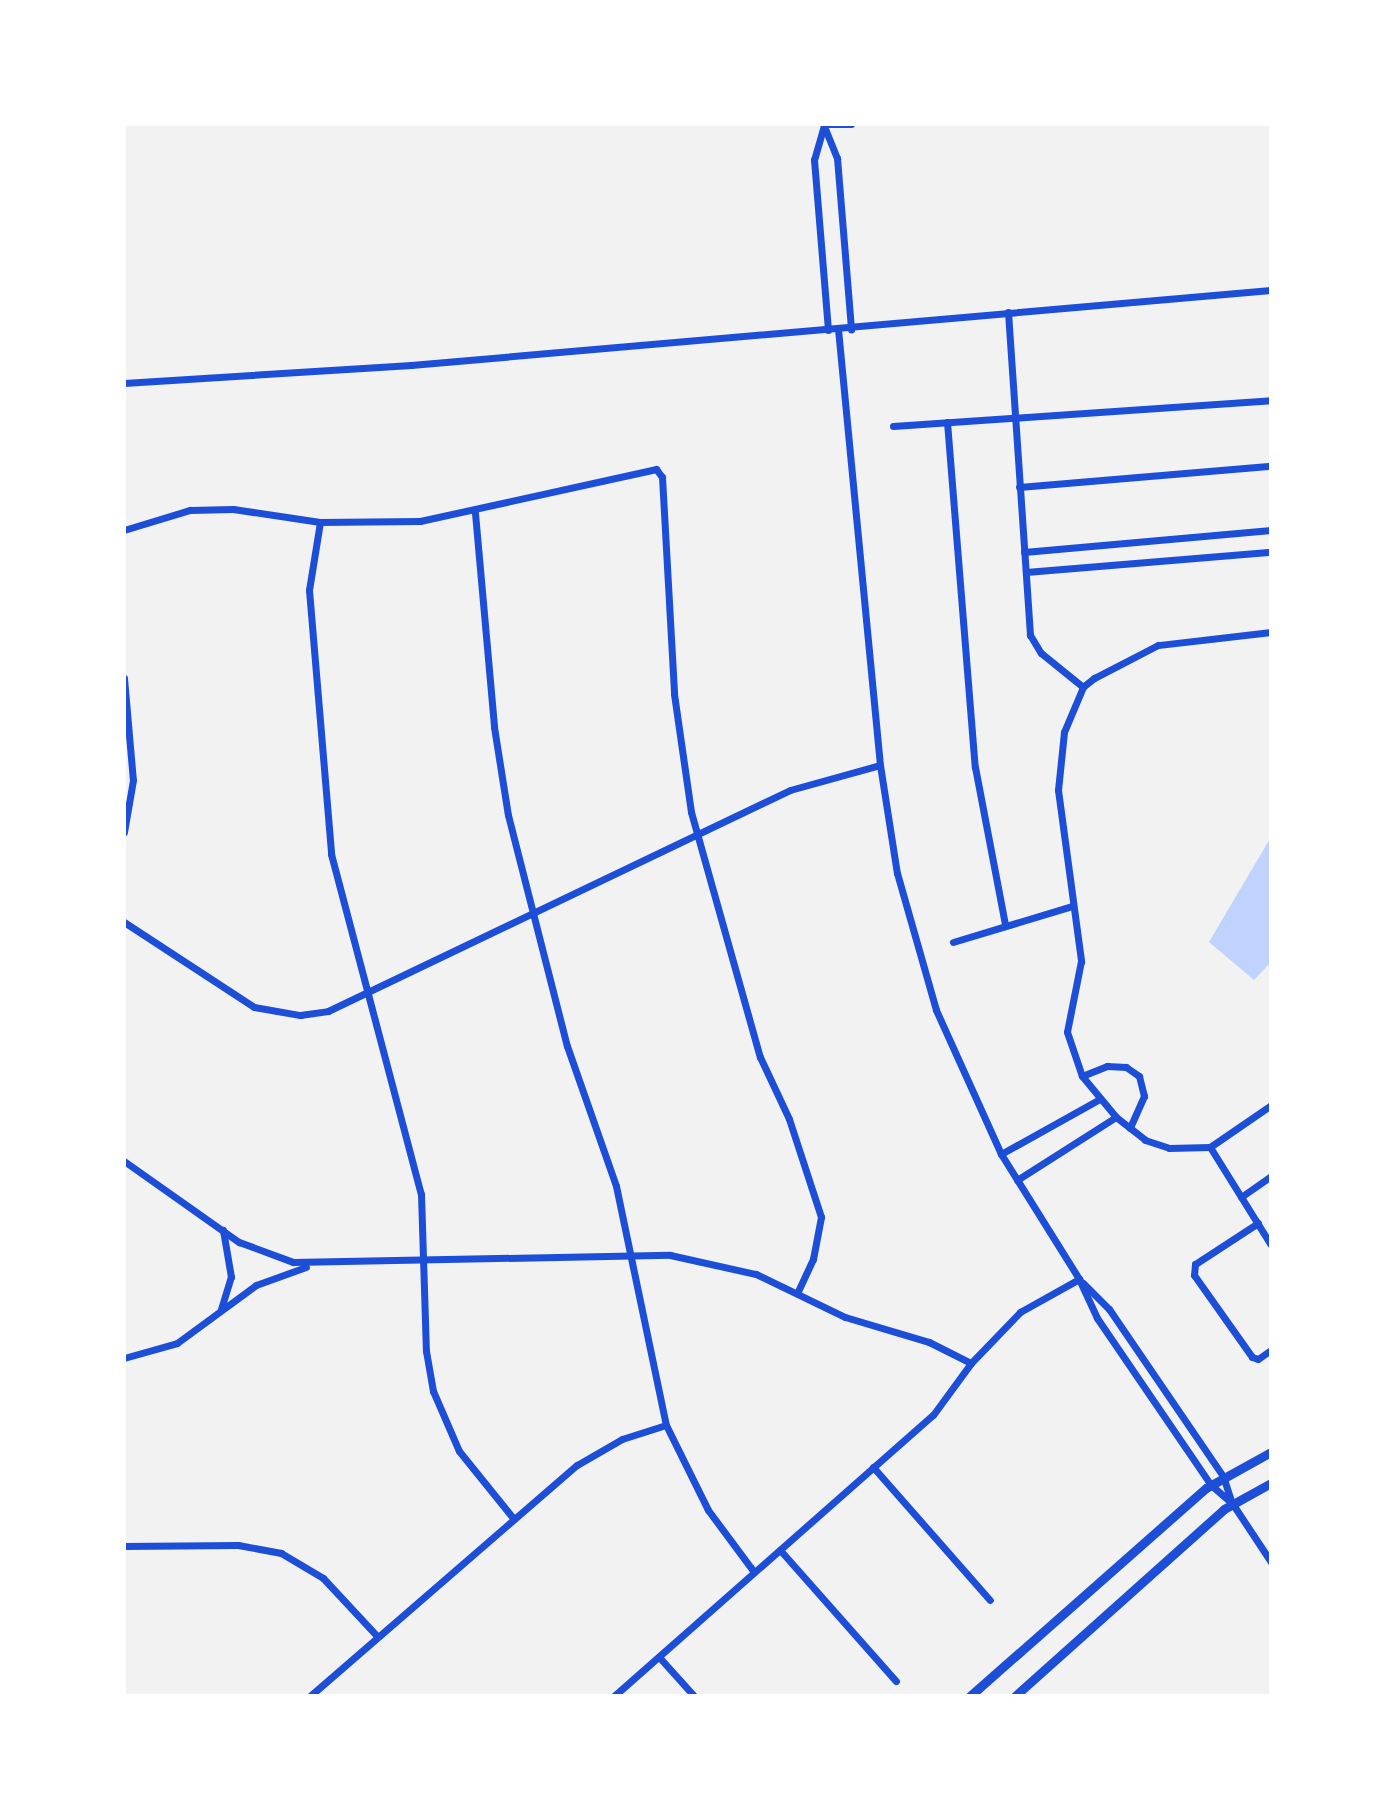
<!DOCTYPE html>
<style>
body{margin:0}
#map{position:relative;width:1395px;height:1820px;overflow:hidden;background:#f2f2f2;font-family:Spectral,serif}
div>[style]{position:absolute}
.water>*{inset:0;background:#bfd3fe}
.minor>*{height:7px;margin:-3.5px;padding:0 3.5px;transform-origin:3.5px;border-radius:3.5px;background:#1d4ed8}
.tertiary>*{height:9px;margin:-4.5px;padding:0 4.5px;transform-origin:4.5px;border-radius:4.5px;background:#1d4ed8}
span{translate:-50% -50%;white-space:nowrap;text-align:center;line-height:1.15;-webkit-text-stroke:8px #fff;paint-order:stroke}
.frame{position:absolute;inset:0;border:126px solid #fff;pointer-events:none}
</style>
<div id="map">
<div class="water">
<i style="clip-path:polygon(1271px 837px,1271px 962px,1254px 980px,1209px 942px)"></i>
</div>
<div class="minor">
<i style="left:824px;top:124px;width:27px"></i>
<i style="left:1008px;top:312px;width:324px;rotate:86.1deg"></i>
<i style="left:1030px;top:635px;width:21px;rotate:59deg"></i>
<i style="left:1041px;top:653px;width:54px;rotate:39deg"></i>
<i style="left:838px;top:329px;width:438px;rotate:84.5deg"></i>
<i style="left:880px;top:765px;width:109px;rotate:81.1deg"></i>
<i style="left:897px;top:873px;width:142px;rotate:74.1deg"></i>
<i style="left:936px;top:1010px;width:158px;rotate:65.7deg"></i>
<i style="left:1001px;top:1154px;width:147px;rotate:58deg"></i>
<i style="left:1079px;top:1279px;width:43px;rotate:65.2deg"></i>
<i style="left:1097px;top:1318px;width:202px;rotate:55.7deg"></i>
<i style="left:1211px;top:1485px;width:28px;rotate:41deg"></i>
<i style="left:828px;top:330px;width:171px;rotate:-94.7deg"></i>
<i style="left:814px;top:160px;width:35px;rotate:-74deg"></i>
<i style="left:824px;top:126px;width:35px;rotate:68deg"></i>
<i style="left:837px;top:158px;width:172px;rotate:85.3deg"></i>
<i style="left:124px;top:383px;width:288px;rotate:-3.6deg"></i>
<i style="left:411px;top:365px;width:863px;rotate:-4.98deg"></i>
<i style="left:947px;top:422px;width:346px;rotate:85.4deg"></i>
<i style="left:975px;top:767px;width:161px;rotate:79.2deg"></i>
<i style="left:893px;top:426px;width:379px;rotate:-3.9deg"></i>
<i style="left:1019px;top:487px;width:253px;rotate:-4.8deg"></i>
<i style="left:475px;top:513px;width:215px;rotate:84.9deg"></i>
<i style="left:494px;top:727px;width:89px;rotate:81deg"></i>
<i style="left:508px;top:815px;width:238px;rotate:75.7deg"></i>
<i style="left:567px;top:1046px;width:148px;rotate:70.7deg"></i>
<i style="left:616px;top:1186px;width:244px;rotate:78.2deg"></i>
<i style="left:666px;top:1425px;width:95px;rotate:63.7deg"></i>
<i style="left:708px;top:1510px;width:77px;rotate:53.4deg"></i>
<i style="left:320px;top:522px;width:69px;rotate:99.2deg"></i>
<i style="left:309px;top:590px;width:265px;rotate:85.2deg"></i>
<i style="left:331px;top:854px;width:352px;rotate:75.2deg"></i>
<i style="left:421px;top:1194px;width:157px;rotate:88.2deg"></i>
<i style="left:426px;top:1351px;width:41px;rotate:80.1deg"></i>
<i style="left:433px;top:1391px;width:65px;rotate:66.6deg"></i>
<i style="left:459px;top:1451px;width:86px;rotate:51.1deg"></i>
<i style="left:124px;top:530px;width:69px;rotate:-16.9deg"></i>
<i style="left:190px;top:510px;width:43px;rotate:-1.3deg"></i>
<i style="left:233px;top:509px;width:88px;rotate:8.5deg"></i>
<i style="left:320px;top:522px;width:100px;rotate:-0.6deg"></i>
<i style="left:420px;top:521px;width:242px;rotate:-12.4deg"></i>
<i style="left:656px;top:469px;width:10px;rotate:53deg"></i>
<i style="left:662px;top:477px;width:217px;rotate:86.8deg"></i>
<i style="left:674px;top:694px;width:119px;rotate:81.8deg"></i>
<i style="left:691px;top:812px;width:255px;rotate:74.3deg"></i>
<i style="left:760px;top:1057px;width:68px;rotate:64.9deg"></i>
<i style="left:789px;top:1119px;width:103px;rotate:71.9deg"></i>
<i style="left:821px;top:1217px;width:43px;rotate:100.8deg"></i>
<i style="left:813px;top:1259px;width:38px;rotate:115deg"></i>
<i style="left:1024px;top:552px;width:248px;rotate:-5.1deg"></i>
<i style="left:1026px;top:572px;width:246px;rotate:-4.7deg"></i>
<i style="left:1271px;top:632px;width:114px;rotate:173.4deg"></i>
<i style="left:1158px;top:645px;width:72px;rotate:152.7deg"></i>
<i style="left:1094px;top:678px;width:14px;rotate:141deg"></i>
<i style="left:1083px;top:687px;width:49px;rotate:112.9deg"></i>
<i style="left:1064px;top:732px;width:58px;rotate:95.9deg"></i>
<i style="left:1058px;top:790px;width:173px;rotate:82.3deg"></i>
<i style="left:1081px;top:961px;width:72px;rotate:101.2deg"></i>
<i style="left:1067px;top:1032px;width:46px;rotate:71.2deg"></i>
<i style="left:1082px;top:1076px;width:53px;rotate:50.3deg"></i>
<i style="left:1116px;top:1117px;width:37px;rotate:38deg"></i>
<i style="left:1145px;top:1140px;width:25px;rotate:18deg"></i>
<i style="left:1169px;top:1148px;width:41px;rotate:-1.4deg"></i>
<i style="left:1210px;top:1147px;width:74px;rotate:-34.5deg"></i>
<i style="left:124px;top:678px;width:102px;rotate:85deg"></i>
<i style="left:133px;top:780px;width:53px;rotate:99.8deg"></i>
<i style="left:124px;top:922px;width:155px;rotate:33.2deg"></i>
<i style="left:254px;top:1007px;width:47px;rotate:9.9deg"></i>
<i style="left:300px;top:1015px;width:28px;rotate:-8deg"></i>
<i style="left:328px;top:1011px;width:512px;rotate:-25.56deg"></i>
<i style="left:790px;top:790px;width:93px;rotate:-15.5deg"></i>
<i style="left:953px;top:942px;width:124px;rotate:-16.8deg"></i>
<i style="left:1082px;top:1076px;width:27px;rotate:-22deg"></i>
<i style="left:1107px;top:1066px;width:19px;rotate:3deg"></i>
<i style="left:1126px;top:1067px;width:16px;rotate:35deg"></i>
<i style="left:1139px;top:1076px;width:21px;rotate:76deg"></i>
<i style="left:1144px;top:1096px;width:35px;rotate:114deg"></i>
<i style="left:1210px;top:1147px;width:115px;rotate:58.1deg"></i>
<i style="left:1001px;top:1154px;width:113px;rotate:-29.1deg"></i>
<i style="left:124px;top:1161px;width:141px;rotate:35.2deg"></i>
<i style="left:239px;top:1242px;width:58px;rotate:20.3deg"></i>
<i style="left:293px;top:1262px;width:377px;rotate:-1.1deg"></i>
<i style="left:670px;top:1255px;width:88px;rotate:12.5deg"></i>
<i style="left:756px;top:1274px;width:99px;rotate:25.8deg"></i>
<i style="left:845px;top:1317px;width:88px;rotate:16.6deg"></i>
<i style="left:929px;top:1342px;width:47px;rotate:26.6deg"></i>
<i style="left:1017px;top:1180px;width:117px;rotate:-32.5deg"></i>
<i style="left:1241px;top:1197px;width:37px;rotate:-35deg"></i>
<i style="left:1258px;top:1223px;width:75px;rotate:146.9deg"></i>
<i style="left:1195px;top:1264px;width:11px;rotate:95deg"></i>
<i style="left:1194px;top:1275px;width:100px;rotate:54.7deg"></i>
<i style="left:1252px;top:1357px;width:6px;rotate:18deg"></i>
<i style="left:1258px;top:1359px;width:16px;rotate:-35deg"></i>
<i style="left:1083px;top:1283px;width:37px;rotate:45deg"></i>
<i style="left:1109px;top:1309px;width:202px;rotate:55.7deg"></i>
<i style="left:1223px;top:1476px;width:28px;rotate:72deg"></i>
<i style="left:1232px;top:1503px;width:71px;rotate:56.5deg"></i>
<i style="left:221px;top:1309px;width:34px;rotate:-73deg"></i>
<i style="left:231px;top:1277px;width:48px;rotate:-99.7deg"></i>
<i style="left:124px;top:1358px;width:55px;rotate:-15.8deg"></i>
<i style="left:177px;top:1343px;width:98px;rotate:-36.3deg"></i>
<i style="left:256px;top:1285px;width:53px;rotate:-19.8deg"></i>
<i style="left:873px;top:1467px;width:177px;rotate:48.7deg"></i>
<i style="left:124px;top:1546px;width:114px;rotate:-0.5deg"></i>
<i style="left:238px;top:1545px;width:44px;rotate:10.5deg"></i>
<i style="left:281px;top:1553px;width:49px;rotate:30.8deg"></i>
<i style="left:323px;top:1578px;width:79px;rotate:47deg"></i>
<i style="left:780px;top:1550px;width:175px;rotate:48.5deg"></i>
<i style="left:659px;top:1657px;width:52px;rotate:48.1deg"></i>
<i style="left:310px;top:1696px;width:353px;rotate:-40.9deg"></i>
<i style="left:577px;top:1465px;width:52px;rotate:-30deg"></i>
<i style="left:622px;top:1439px;width:46px;rotate:-17.7deg"></i>
<i style="left:614px;top:1696px;width:425px;rotate:-41.4deg"></i>
<i style="left:933px;top:1415px;width:64px;rotate:-53.8deg"></i>
<i style="left:971px;top:1363px;width:71px;rotate:-46.1deg"></i>
<i style="left:1020px;top:1312px;width:68px;rotate:-29.2deg"></i>
</div>
<div class="tertiary">
<i style="left:970px;top:1696px;width:315px;rotate:-41.4deg"></i>
<i style="left:1206px;top:1488px;width:74px;rotate:-29deg"></i>
<i style="left:1015px;top:1696px;width:280px;rotate:-41.8deg"></i>
<i style="left:1224px;top:1509px;width:54px;rotate:-29deg"></i>
</div>
<div class="frame"></div>
</div>
